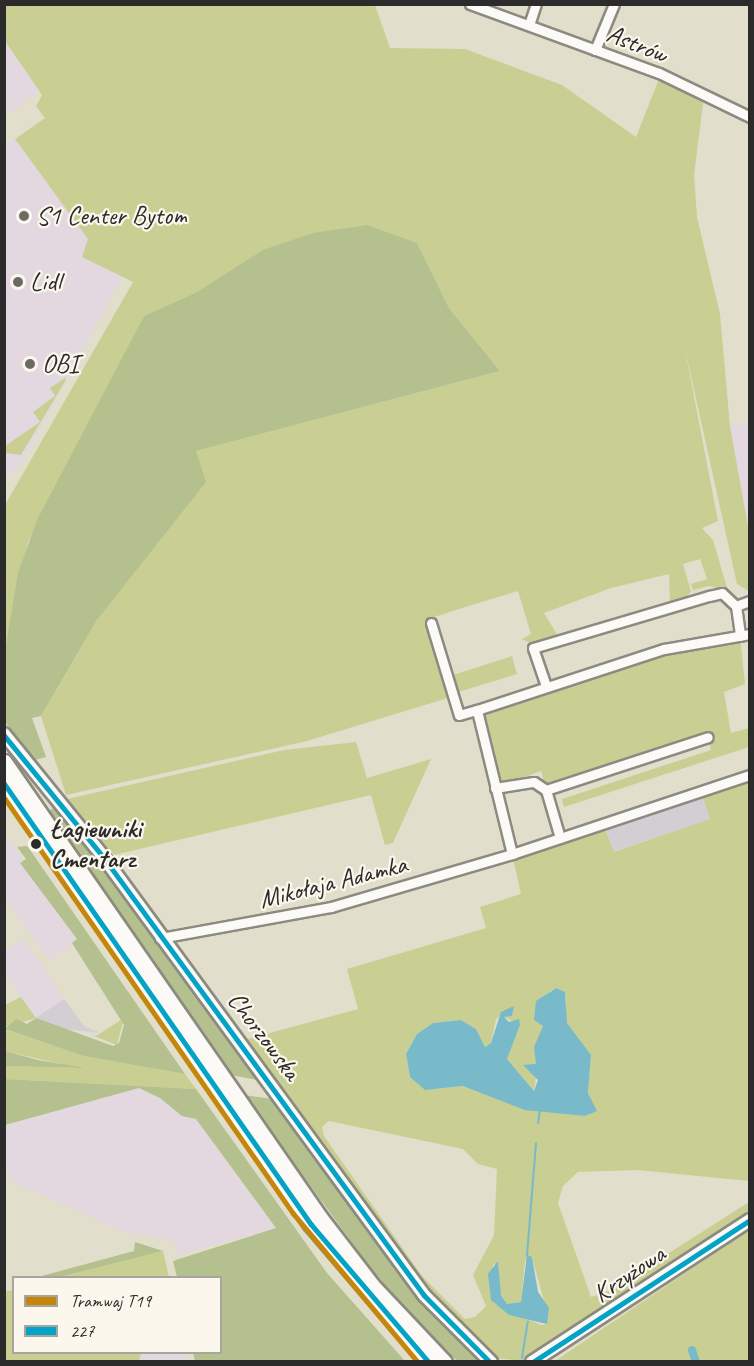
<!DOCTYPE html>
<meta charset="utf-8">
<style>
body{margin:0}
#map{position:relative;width:754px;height:1366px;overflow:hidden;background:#e2decc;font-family:Caveat,sans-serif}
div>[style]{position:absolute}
.built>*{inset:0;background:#e3d8e0}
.industrial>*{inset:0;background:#d3ced3}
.green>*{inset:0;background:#c9cf93}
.forest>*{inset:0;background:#b4c08d}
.water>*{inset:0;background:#78b9ca}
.stream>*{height:2px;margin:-1px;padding:0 1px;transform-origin:1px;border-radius:1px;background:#78b9ca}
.canal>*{height:8px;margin:-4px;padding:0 4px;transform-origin:4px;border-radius:4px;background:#78b9ca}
.roads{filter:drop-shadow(2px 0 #8c8a81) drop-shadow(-2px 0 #8c8a81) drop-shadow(0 2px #8c8a81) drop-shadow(0 -2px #8c8a81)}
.minor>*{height:9px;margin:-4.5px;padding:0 4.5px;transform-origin:4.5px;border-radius:4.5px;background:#fbfaf7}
.tertiary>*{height:12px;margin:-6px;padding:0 6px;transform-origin:6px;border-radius:6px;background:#fbfaf7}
.primary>*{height:15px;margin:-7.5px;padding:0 7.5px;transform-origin:7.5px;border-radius:7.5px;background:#fbfaf7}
.bus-1>*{height:4.5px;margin:-2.25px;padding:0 2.25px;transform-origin:2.25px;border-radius:2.25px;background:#02a3c6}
.tram-1>*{height:4.5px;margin:-2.25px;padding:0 2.25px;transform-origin:2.25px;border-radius:2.25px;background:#c4870b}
.dots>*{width:16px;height:16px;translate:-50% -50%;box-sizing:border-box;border:3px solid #fbf7ec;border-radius:50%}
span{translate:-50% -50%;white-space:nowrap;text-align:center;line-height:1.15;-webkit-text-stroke:4.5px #fbf7ec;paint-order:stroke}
.street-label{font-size:26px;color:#2b2b2b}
.poi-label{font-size:26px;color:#2b2b2b}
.left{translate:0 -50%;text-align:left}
.stop-label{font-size:26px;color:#2b2b2b;font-weight:700}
.frame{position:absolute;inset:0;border:6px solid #2b2b2b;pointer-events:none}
.legend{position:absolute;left:12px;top:1276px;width:210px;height:78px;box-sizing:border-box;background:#fbf7ec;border:2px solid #a8a59f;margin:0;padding:8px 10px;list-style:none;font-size:18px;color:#2b2b2b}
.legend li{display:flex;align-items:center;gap:12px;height:30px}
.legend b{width:30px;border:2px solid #a8a59f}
</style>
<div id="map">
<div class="built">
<i style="clip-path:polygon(4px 41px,39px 91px,5px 116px,4px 116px)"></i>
<i style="clip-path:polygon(15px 139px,88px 239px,82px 257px,124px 274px,20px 466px,5px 477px,4px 146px)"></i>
<i style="clip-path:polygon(749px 424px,749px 532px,730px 426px)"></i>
<i style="clip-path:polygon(7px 836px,78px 940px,49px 960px,5px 897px)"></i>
<i style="clip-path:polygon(24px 939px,64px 999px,36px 1018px,5px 973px,4px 952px)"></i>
<i style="clip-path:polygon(139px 1088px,196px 1119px,276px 1229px,178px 1255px,173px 1240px,130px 1234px,13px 1182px,5px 1165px,5px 1125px)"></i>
<i style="clip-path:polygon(186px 1353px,188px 1361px,139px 1361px,137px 1354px)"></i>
</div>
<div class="industrial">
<i style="clip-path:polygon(701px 791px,711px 819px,613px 852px,603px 824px)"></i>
<i style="clip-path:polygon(64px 999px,84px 1026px,100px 1033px,56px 1028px,36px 1018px)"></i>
</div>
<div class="green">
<i style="clip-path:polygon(5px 5px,375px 5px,390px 48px,465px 49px,562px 85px,636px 137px,659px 79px,704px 96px,694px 175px,697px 217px,720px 314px,730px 426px,749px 532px,749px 591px,737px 584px,685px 349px,718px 521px,702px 528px,713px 540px,728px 591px,709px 586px,693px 590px,691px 584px,707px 579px,700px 559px,683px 564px,691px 591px,687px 597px,670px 602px,669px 574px,611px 588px,544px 613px,558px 636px,533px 644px,522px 639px,531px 634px,518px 591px,475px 604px,425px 620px,451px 697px,307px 741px,66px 795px,41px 716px,196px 451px,500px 371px,449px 308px,417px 243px,197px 292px,144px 316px,28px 542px,5px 651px,5px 505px,133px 282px,82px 257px,88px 239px,15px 139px,45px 118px,36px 106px,42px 95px,5px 41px)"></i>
<i style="clip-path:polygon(65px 378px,66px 380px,21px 455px,6px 453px,5px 446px,40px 422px,33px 412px,55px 396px,50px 388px)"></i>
<i style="clip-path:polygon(740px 636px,745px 684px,724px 692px,731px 733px,749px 728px,749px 747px,564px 807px,562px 799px,711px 750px,708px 737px,546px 790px,541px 771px,495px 788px,477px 710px,664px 649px)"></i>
<i style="clip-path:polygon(512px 656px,517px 674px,455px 693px,450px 676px)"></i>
<i style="clip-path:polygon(356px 742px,367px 778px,431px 759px,393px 843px,385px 845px,371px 795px,114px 855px,67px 799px,284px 750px)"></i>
<i style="clip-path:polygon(evenodd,749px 775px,749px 1181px,637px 1170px,578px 1172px,563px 1186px,558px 1203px,591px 1297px,611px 1290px,749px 1202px,749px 1215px,530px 1361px,487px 1358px,424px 1295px,240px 1041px,358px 1009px,347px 969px,486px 928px,480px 907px,521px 894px,512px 854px,603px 824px,614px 852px,710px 819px,701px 791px,749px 775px,553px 989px,566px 996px,566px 1023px,591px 1055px,588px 1092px,596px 1111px,585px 1116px,533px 1110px,463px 1086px,435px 1089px,410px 1077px,406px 1054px,417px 1034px,433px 1023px,461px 1020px,476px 1029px,485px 1047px,491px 1043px,496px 1019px,514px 1006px,512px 1016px,504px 1017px,520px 1025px,507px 1059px,534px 1091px,543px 1026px,536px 1002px,553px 989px,749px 775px,329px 1121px,463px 1149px,478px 1164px,497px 1169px,494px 1235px,473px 1275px,486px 1306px,475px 1317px,465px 1319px,422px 1276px,324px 1136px,322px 1127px,329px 1121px,749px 775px,532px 1257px,547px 1312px,547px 1324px,541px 1325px,495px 1304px,493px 1264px,499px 1267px,497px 1287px,507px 1304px,521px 1302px,525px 1261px,532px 1257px)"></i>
<i style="clip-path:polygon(21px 997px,36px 1018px,5px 1027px,5px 1005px)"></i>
<i style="clip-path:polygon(124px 1018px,117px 1045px,89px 1034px,96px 1036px)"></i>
<i style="clip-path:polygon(4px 1029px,83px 1056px,185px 1074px,196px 1089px,5px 1079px,5px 1066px,78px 1068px,5px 1051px)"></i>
<i style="clip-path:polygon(749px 1230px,749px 1361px,555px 1361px)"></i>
<i style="clip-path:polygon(163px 1251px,169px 1277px,60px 1277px)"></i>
<i style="clip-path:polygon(13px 1290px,14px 1352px,141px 1353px,139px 1361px,5px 1361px,4px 1292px)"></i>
</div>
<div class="forest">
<i style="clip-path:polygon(367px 225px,417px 243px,449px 308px,500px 371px,196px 451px,206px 482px,97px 620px,41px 716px,32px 718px,46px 757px,35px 760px,5px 722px,5px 651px,18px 573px,37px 520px,144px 316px,197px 292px,263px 250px,313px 233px)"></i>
<i style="clip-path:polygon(56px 807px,258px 1080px,231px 1075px,44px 813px)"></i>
<i style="clip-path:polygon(26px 846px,28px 847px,185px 1074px,83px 1056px,5px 1029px,16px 1019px,27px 1024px,36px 1018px,113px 1046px,119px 1043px,124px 1025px,72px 943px,77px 939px,20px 863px,26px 859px,17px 847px)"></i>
<i style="clip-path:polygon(5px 1051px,38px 1060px,85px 1068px,5px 1066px)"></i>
<i style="clip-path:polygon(5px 1079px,196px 1089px,327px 1273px,405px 1361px,195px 1361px,193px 1353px,220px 1352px,220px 1278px,177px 1277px,173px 1261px,276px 1228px,196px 1119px,182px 1116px,160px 1098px,139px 1088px,5px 1125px)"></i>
<i style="clip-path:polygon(244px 1095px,273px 1099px,418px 1297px,480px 1361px,457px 1361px,383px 1285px)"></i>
<i style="clip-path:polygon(135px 1242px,163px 1251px,60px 1277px,38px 1277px,134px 1251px)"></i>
</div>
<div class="water">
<i style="clip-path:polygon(556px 988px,565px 992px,567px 1023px,591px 1055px,588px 1093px,597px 1111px,585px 1116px,525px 1110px,463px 1086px,425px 1090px,410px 1077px,406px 1054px,417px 1034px,433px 1023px,461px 1020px,476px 1029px,485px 1047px,491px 1043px,501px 1012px,514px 1006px,512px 1016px,504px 1017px,509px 1022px,519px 1019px,520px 1025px,507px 1059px,534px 1091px,538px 1080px,523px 1065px,536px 1064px,534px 1047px,543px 1026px,534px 1020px,536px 1001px)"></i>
<i style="clip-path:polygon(527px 1255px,532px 1257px,538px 1292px,549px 1308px,547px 1324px,509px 1315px,491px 1300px,488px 1274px,498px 1261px,501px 1295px,507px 1304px,521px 1302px)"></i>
</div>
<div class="stream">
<i style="left:538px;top:1123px;width:12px;rotate:-81deg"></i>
<i style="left:527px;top:1255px;width:112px;rotate:-85.4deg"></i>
<i style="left:522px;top:1358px;width:37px;rotate:-81deg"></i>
</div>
<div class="canal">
<i style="left:692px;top:1350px;width:13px;rotate:72deg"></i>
</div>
<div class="roads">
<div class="minor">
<i style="left:470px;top:4px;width:201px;rotate:20.1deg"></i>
<i style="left:659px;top:73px;width:101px;rotate:25.8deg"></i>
<i style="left:529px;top:25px;width:22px;rotate:-72deg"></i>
<i style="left:595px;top:50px;width:50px;rotate:-67.6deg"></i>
<i style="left:736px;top:606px;width:15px;rotate:-20deg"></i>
<i style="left:431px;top:623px;width:96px;rotate:73.1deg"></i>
<i style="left:459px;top:715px;width:19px;rotate:-16deg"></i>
<i style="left:546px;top:686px;width:40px;rotate:-108.9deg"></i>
<i style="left:533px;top:648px;width:184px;rotate:-16.5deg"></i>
<i style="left:709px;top:596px;width:13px;rotate:-13deg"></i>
<i style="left:722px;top:593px;width:19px;rotate:43deg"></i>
<i style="left:736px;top:606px;width:30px;rotate:82deg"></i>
<i style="left:495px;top:788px;width:39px;rotate:-9deg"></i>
<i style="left:534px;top:782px;width:14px;rotate:34deg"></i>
<i style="left:546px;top:790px;width:50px;rotate:73.7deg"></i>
<i style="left:546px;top:790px;width:170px;rotate:-18.1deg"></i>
<i style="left:512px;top:854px;width:251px;rotate:-18.4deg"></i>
<i style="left:160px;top:938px;width:174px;rotate:-10.3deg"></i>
<i style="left:331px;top:907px;width:189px;rotate:-16.3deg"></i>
<i style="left:512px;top:854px;width:148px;rotate:-103.7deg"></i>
<i style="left:477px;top:710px;width:197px;rotate:-18.1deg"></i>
<i style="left:664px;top:649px;width:87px;rotate:-9.9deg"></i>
</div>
<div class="tertiary">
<i style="left:4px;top:734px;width:156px;rotate:51deg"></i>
<i style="left:102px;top:855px;width:545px;rotate:53.8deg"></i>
<i style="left:424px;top:1295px;width:95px;rotate:45deg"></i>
<i style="left:532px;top:1362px;width:260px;rotate:-33.1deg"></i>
</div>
<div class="primary">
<i style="left:4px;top:762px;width:555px;rotate:55.28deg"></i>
<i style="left:320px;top:1218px;width:88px;rotate:52.4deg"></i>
<i style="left:374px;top:1288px;width:102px;rotate:46.6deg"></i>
<i style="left:4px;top:782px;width:538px;rotate:55.22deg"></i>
<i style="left:311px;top:1224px;width:182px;rotate:49.5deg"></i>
</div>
</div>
<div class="bus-1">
<i style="left:4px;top:735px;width:155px;rotate:50.8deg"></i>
<i style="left:102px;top:855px;width:545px;rotate:53.8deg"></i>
<i style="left:424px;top:1295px;width:94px;rotate:45.4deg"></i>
<i style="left:4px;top:783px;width:537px;rotate:55.16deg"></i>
<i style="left:311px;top:1224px;width:182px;rotate:49.5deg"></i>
<i style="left:533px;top:1362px;width:259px;rotate:-33.2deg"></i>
</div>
<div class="tram-1">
<i style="left:4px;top:797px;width:507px;rotate:55.21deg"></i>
<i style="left:293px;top:1213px;width:194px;rotate:50deg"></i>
</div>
<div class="dots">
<i style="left:24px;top:216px;background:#6b6a63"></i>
<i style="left:18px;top:282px;background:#6b6a63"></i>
<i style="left:30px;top:364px;background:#6b6a63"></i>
<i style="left:36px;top:844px;background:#2b2b2b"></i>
</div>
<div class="street-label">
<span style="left:637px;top:44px;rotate:22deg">Astrów</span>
<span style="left:333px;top:882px;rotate:-14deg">Mikołaja Adamka</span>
<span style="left:264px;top:1036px;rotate:53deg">Chorzowska</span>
<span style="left:629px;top:1274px;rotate:-34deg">Krzyżowa</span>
</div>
<div class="poi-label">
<span class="left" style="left:36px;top:216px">S1 Center Bytom</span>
<span class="left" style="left:30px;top:282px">Lidl</span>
<span class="left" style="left:42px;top:364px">OBI</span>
</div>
<div class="stop-label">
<span class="left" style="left:50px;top:844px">Łagiewniki<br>Cmentarz</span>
</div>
<div class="frame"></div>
<ul class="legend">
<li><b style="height:8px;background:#c4870b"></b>Tramwaj T19</li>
<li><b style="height:8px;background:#02a3c6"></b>227</li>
</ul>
</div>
